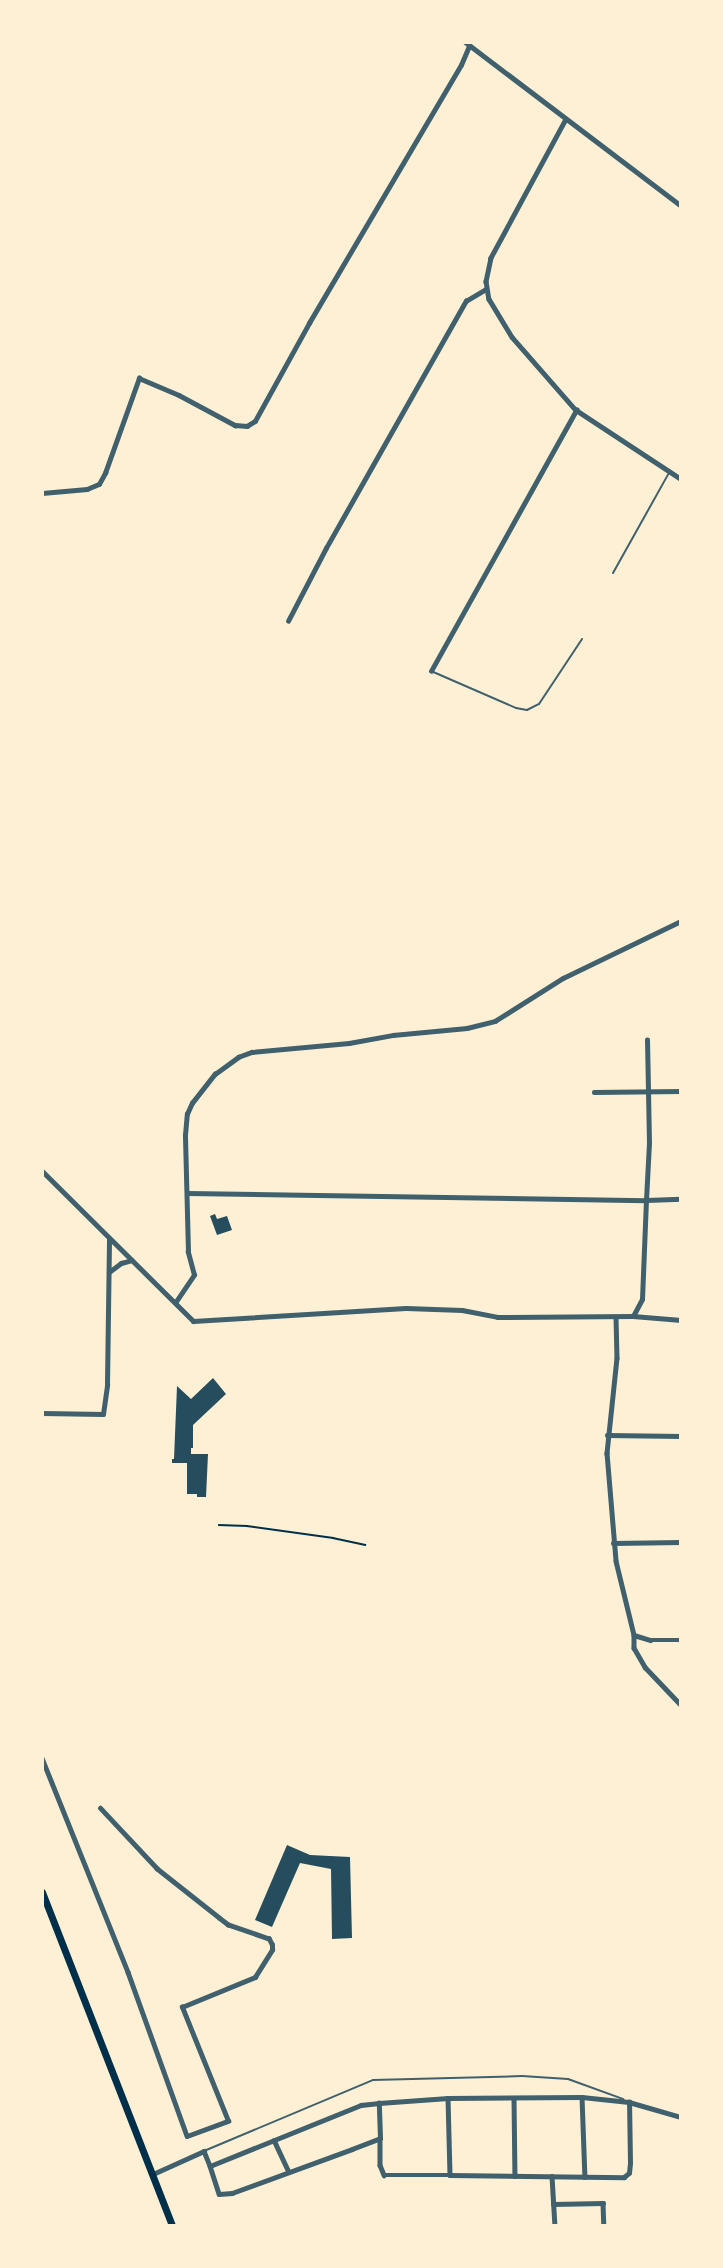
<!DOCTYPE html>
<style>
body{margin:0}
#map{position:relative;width:723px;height:2268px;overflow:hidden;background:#fdf0d5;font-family:"Source Sans 3",sans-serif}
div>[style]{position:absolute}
.building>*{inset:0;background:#264d5e}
.path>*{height:1.5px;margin:-0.75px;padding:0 0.75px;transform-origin:0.75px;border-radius:0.75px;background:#003049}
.service>*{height:2px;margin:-1px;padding:0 1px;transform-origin:1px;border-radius:1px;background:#3f606c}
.minor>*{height:4.5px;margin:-2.25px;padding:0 2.25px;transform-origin:2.25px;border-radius:2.25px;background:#3f606c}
.tertiary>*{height:5px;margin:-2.5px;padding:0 2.5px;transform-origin:2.5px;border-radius:2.5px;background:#3f606c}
.primary>*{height:7px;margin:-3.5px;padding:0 3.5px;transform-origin:3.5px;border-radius:3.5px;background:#003049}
span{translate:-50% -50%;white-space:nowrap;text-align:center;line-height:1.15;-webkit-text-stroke:4.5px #fdf0d5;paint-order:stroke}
.frame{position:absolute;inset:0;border:44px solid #fdf0d5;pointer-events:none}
</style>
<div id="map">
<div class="building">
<i style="clip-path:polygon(215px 1214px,217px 1219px,227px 1216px,232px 1230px,217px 1235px,210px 1216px)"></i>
<i style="clip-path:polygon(213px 1378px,226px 1394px,193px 1425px,193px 1448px,191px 1448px,191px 1454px,208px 1454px,206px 1497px,197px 1497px,197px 1494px,187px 1494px,187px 1463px,172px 1463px,172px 1459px,174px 1459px,177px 1386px,191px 1399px)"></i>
<i style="clip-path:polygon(287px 1845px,310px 1855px,350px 1857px,352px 1938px,332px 1939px,331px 1869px,300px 1863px,272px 1927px,255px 1920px)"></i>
</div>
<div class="path">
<i style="left:219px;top:1525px;width:28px;rotate:2deg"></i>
<i style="left:247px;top:1526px;width:87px;rotate:7.9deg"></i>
<i style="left:333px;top:1538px;width:33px;rotate:12deg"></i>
</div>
<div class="service">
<i style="left:613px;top:573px;width:115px;rotate:-60.8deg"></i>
<i style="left:431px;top:671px;width:93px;rotate:23.5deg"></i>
<i style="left:516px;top:708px;width:11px;rotate:10deg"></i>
<i style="left:527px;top:710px;width:13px;rotate:-27deg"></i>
<i style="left:539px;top:704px;width:78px;rotate:-56.5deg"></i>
<i style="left:204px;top:2151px;width:183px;rotate:-22.8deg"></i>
<i style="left:373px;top:2080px;width:149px;rotate:-1.5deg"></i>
<i style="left:522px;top:2076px;width:46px;rotate:3.7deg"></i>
<i style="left:568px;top:2079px;width:59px;rotate:20deg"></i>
</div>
<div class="minor">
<i style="left:565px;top:121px;width:156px;rotate:118.4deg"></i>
<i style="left:491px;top:258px;width:24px;rotate:102deg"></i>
<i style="left:486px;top:281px;width:18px;rotate:81deg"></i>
<i style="left:489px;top:299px;width:44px;rotate:58.8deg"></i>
<i style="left:512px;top:337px;width:97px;rotate:48.8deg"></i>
<i style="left:576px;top:410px;width:126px;rotate:33.3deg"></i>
<i style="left:42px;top:493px;width:45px;rotate:-5.1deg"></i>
<i style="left:87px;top:489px;width:13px;rotate:-23deg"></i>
<i style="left:99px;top:484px;width:13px;rotate:-61deg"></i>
<i style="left:105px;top:473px;width:101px;rotate:-70.3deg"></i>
<i style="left:139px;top:378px;width:43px;rotate:23deg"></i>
<i style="left:179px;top:395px;width:64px;rotate:28.2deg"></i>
<i style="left:235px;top:425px;width:12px;rotate:5deg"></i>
<i style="left:247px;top:426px;width:9px;rotate:-32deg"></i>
<i style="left:255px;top:421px;width:112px;rotate:-61.1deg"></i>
<i style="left:309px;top:323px;width:299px;rotate:-59.5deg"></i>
<i style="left:461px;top:65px;width:21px;rotate:-67deg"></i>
<i style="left:288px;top:621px;width:82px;rotate:-62.5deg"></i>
<i style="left:326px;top:548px;width:284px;rotate:-60.5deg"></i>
<i style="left:466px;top:301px;width:23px;rotate:-31deg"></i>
<i style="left:431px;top:671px;width:299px;rotate:-60.9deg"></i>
<i style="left:594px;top:1092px;width:87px;rotate:-0.7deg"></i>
<i style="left:187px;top:1193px;width:459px;rotate:0.9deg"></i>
<i style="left:646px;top:1200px;width:57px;rotate:-87deg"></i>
<i style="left:649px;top:1143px;width:103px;rotate:-91.1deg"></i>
<i style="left:175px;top:1303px;width:34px;rotate:-56deg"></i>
<i style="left:194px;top:1275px;width:24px;rotate:-105deg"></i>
<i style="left:188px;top:1252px;width:117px;rotate:-91.5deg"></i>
<i style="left:185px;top:1135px;width:21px;rotate:-85deg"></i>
<i style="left:187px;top:1114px;width:12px;rotate:-66deg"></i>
<i style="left:192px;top:1103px;width:37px;rotate:-52deg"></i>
<i style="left:215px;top:1074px;width:29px;rotate:-36deg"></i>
<i style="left:238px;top:1057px;width:15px;rotate:-20deg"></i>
<i style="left:252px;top:1052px;width:97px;rotate:-5.3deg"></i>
<i style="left:349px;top:1043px;width:45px;rotate:-10.3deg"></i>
<i style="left:393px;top:1035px;width:74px;rotate:-5.4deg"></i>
<i style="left:467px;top:1028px;width:29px;rotate:-14deg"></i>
<i style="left:495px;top:1021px;width:80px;rotate:-32.3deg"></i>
<i style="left:563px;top:978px;width:131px;rotate:-25.8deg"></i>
<i style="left:633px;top:1316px;width:48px;rotate:4.8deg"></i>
<i style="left:616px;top:1317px;width:41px;rotate:88.6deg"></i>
<i style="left:617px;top:1358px;width:96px;rotate:96deg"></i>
<i style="left:607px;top:1453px;width:108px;rotate:85.2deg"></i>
<i style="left:616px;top:1561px;width:76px;rotate:76.3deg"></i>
<i style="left:634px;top:1635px;width:13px;rotate:90deg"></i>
<i style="left:634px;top:1648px;width:22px;rotate:60deg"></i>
<i style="left:645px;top:1667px;width:52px;rotate:46.5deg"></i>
<i style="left:607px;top:1435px;width:74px;rotate:0.8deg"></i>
<i style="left:613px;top:1543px;width:68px;rotate:-0.8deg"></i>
<i style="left:634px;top:1635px;width:17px;rotate:17deg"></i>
<i style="left:650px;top:1640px;width:31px"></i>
<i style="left:42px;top:1758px;width:231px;rotate:68.1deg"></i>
<i style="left:128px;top:1972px;width:174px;rotate:70.2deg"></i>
<i style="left:187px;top:2136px;width:44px;rotate:-20.1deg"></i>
<i style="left:228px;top:2121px;width:123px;rotate:-112deg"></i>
<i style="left:182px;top:2007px;width:79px;rotate:-22.3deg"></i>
<i style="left:255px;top:1977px;width:32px;rotate:-58deg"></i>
<i style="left:272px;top:1950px;width:5px;rotate:-90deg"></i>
<i style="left:272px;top:1945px;width:7px;rotate:-117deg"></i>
<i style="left:269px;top:1939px;width:43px;rotate:-161.1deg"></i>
<i style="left:228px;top:1925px;width:11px;rotate:-142deg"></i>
<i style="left:219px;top:1918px;width:79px;rotate:-141.7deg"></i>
<i style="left:157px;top:1869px;width:83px;rotate:-133.1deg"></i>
<i style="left:582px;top:2097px;width:80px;rotate:87.9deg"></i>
<i style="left:448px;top:2098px;width:77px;rotate:88.5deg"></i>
<i style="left:450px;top:2175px;width:174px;rotate:0.7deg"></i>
<i style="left:624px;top:2177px;width:6px;rotate:-39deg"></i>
<i style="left:629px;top:2173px;width:10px;rotate:-84deg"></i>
<i style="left:630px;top:2163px;width:61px;rotate:-90.9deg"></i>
<i style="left:514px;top:2098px;width:78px;rotate:89.3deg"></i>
<i style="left:380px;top:2138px;width:27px;rotate:90deg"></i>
<i style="left:380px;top:2165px;width:11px;rotate:68deg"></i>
<i style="left:384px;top:2175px;width:66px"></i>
<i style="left:274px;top:2140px;width:35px;rotate:65deg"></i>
<i style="left:210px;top:2166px;width:29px;rotate:72deg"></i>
<i style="left:219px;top:2194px;width:13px;rotate:-4deg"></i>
<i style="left:232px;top:2193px;width:128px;rotate:-20.1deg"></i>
<i style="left:352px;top:2149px;width:30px;rotate:-21deg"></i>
<i style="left:380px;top:2138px;width:35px;rotate:-92deg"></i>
<i style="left:153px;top:2174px;width:56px;rotate:-24.3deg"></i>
<i style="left:204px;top:2151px;width:16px;rotate:68deg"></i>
<i style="left:210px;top:2166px;width:163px;rotate:-22deg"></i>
<i style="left:361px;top:2105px;width:18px;rotate:-6deg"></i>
<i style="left:379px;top:2103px;width:69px;rotate:-4.1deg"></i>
<i style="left:448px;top:2098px;width:134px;rotate:-0.4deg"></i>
<i style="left:582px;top:2097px;width:47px;rotate:6.1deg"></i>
<i style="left:629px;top:2102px;width:54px;rotate:16.1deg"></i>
<i style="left:552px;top:2176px;width:50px;rotate:86.6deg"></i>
<i style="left:553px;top:2204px;width:50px;rotate:-1.1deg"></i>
<i style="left:603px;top:2203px;width:23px;rotate:88deg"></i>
</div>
<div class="tertiary">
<i style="left:465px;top:42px;width:271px;rotate:37.2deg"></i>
<i style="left:42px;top:1171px;width:213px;rotate:44.8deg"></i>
<i style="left:193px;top:1321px;width:213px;rotate:-3.5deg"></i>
<i style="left:406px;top:1308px;width:56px;rotate:2deg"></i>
<i style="left:462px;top:1310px;width:36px;rotate:11deg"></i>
<i style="left:497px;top:1317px;width:136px;rotate:-0.4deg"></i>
<i style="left:633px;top:1316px;width:19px;rotate:-62deg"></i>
<i style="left:642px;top:1299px;width:99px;rotate:-87.7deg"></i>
<i style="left:646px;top:1200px;width:35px;rotate:-2deg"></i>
<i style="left:109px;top:1272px;width:15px;rotate:-37deg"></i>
<i style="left:121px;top:1263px;width:11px;rotate:-15deg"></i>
<i style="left:42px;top:1413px;width:61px;rotate:0.9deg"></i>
<i style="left:103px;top:1414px;width:30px;rotate:-82deg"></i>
<i style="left:107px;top:1384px;width:146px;rotate:-89.2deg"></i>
</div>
<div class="primary">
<i style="left:42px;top:1892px;width:358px;rotate:68.7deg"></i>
</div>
<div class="frame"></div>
</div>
